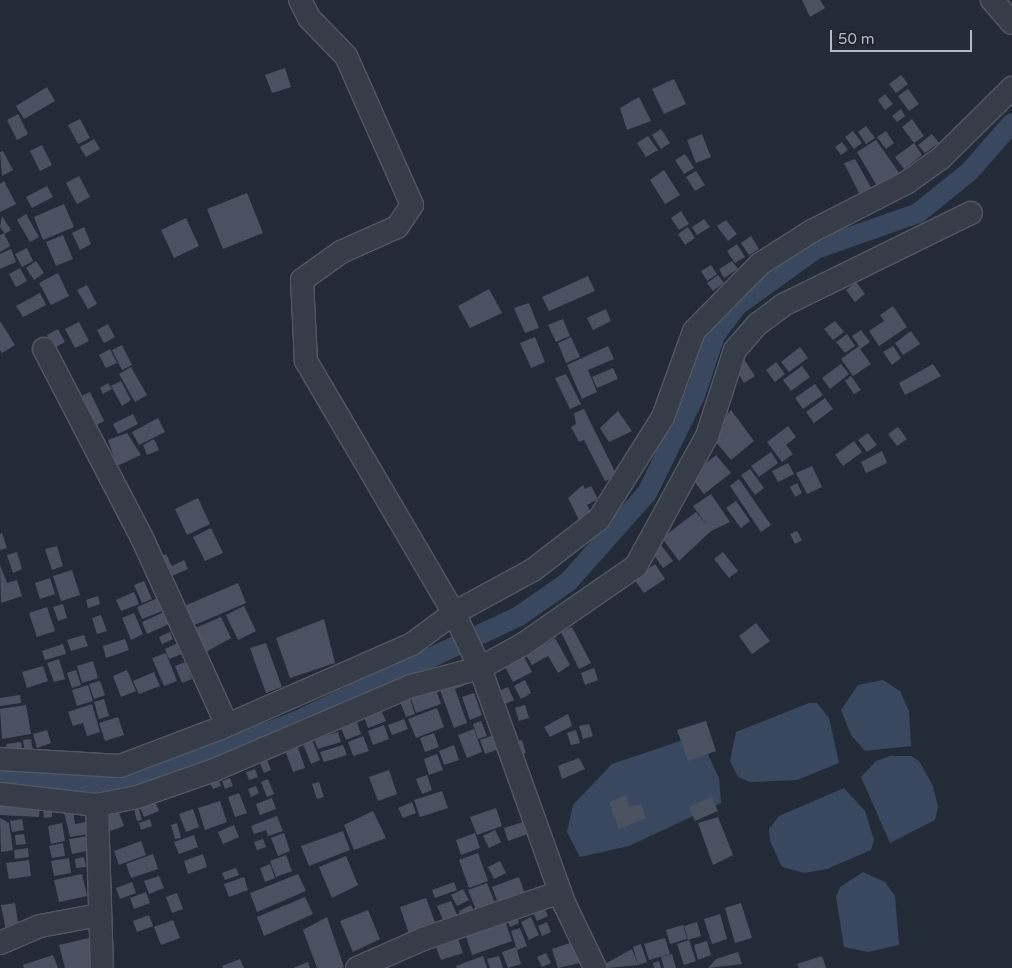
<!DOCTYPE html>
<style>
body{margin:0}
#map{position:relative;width:1012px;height:968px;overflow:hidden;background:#242b38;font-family:"Varela Round",sans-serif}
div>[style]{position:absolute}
.water>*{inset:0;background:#3a485f}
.canal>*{height:20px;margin:-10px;padding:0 10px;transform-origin:10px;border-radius:10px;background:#3a485f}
.building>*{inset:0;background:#4a5261}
.roads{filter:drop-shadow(1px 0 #525863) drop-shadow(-1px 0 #525863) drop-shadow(0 1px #525863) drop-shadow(0 -1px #525863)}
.street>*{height:22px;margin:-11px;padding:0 11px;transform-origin:11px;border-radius:11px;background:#373d48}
span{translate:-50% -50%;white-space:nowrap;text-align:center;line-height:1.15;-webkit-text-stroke:4.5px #1c232d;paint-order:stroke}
.scale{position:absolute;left:830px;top:30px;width:142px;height:22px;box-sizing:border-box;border:2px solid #b2b8c4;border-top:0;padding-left:6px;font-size:15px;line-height:18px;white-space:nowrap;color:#b2b8c4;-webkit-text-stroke:4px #1c232d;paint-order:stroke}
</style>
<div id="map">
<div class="water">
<i style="clip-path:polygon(883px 680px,900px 691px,909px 711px,911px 746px,865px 751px,851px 735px,841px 710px,858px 685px)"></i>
<i style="clip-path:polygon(809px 703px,817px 703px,829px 718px,839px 763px,797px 780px,750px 782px,738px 777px,730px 761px,736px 732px)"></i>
<i style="clip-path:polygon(680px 741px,703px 744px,719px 778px,721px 803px,629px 846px,580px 857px,567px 832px,573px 805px,612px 764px)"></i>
<i style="clip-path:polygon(890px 756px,911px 756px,919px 761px,933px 786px,938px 807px,935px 820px,890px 843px,861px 777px,876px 761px)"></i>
<i style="clip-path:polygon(844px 788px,865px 811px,874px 840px,871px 850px,827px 869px,804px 873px,782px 867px,770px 841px,769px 829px,779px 816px)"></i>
<i style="clip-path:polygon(863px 872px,885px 882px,895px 896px,899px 945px,868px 952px,844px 947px,836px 897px,840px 887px)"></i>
</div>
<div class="canal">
<i style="left:0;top:776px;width:124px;rotate:4.6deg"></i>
<i style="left:124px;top:786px;width:182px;rotate:-20.6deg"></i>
<i style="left:294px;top:722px;width:249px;rotate:-25.2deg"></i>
<i style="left:519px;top:616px;width:60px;rotate:-34.8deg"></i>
<i style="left:568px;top:582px;width:119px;rotate:-48.4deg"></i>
<i style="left:647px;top:493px;width:109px;rotate:-63.9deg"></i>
<i style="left:695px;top:395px;width:63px;rotate:-71.6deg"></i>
<i style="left:715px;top:335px;width:38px;rotate:-53deg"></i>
<i style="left:738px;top:305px;width:96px;rotate:-35.7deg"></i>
<i style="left:816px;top:249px;width:108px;rotate:-19.4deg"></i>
<i style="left:918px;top:213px;width:65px;rotate:-38.8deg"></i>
<i style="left:969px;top:172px;width:65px;rotate:-48.7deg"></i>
</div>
<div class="building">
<i style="clip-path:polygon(802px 0,820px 0,825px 8px,810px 17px)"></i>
<i style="clip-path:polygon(285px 68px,291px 87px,272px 93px,265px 75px)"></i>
<i style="clip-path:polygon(901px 75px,908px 84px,896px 93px,889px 84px)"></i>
<i style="clip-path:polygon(674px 79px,686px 104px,664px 114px,652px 89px)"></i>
<i style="clip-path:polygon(47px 87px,55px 101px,24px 119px,16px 106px)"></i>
<i style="clip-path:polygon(908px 89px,919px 104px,909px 111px,898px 96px)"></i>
<i style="clip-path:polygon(885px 94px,893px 104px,885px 110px,878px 100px)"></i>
<i style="clip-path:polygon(639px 97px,651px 121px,627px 130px,620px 108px)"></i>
<i style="clip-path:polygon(901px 109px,905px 116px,897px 122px,892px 116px)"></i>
<i style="clip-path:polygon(18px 114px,28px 134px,17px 140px,7px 120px)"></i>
<i style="clip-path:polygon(80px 119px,90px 138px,78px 144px,68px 125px)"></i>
<i style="clip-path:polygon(912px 119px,924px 136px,914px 143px,902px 127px)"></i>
<i style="clip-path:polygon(866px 126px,875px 138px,866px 144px,858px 132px)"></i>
<i style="clip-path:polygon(661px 129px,670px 143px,661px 149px,652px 135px)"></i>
<i style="clip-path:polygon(853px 131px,862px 143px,854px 149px,845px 137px)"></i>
<i style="clip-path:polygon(886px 131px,894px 143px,886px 149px,877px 137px)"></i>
<i style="clip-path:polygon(702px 134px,711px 157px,696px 163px,687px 140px)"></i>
<i style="clip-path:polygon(932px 134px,939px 143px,925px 153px,918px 145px)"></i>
<i style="clip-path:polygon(648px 136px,658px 150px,646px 157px,637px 143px)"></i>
<i style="clip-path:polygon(94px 139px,100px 149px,86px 157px,80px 147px)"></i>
<i style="clip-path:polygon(876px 140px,900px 174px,880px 191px,857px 152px)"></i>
<i style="clip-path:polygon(842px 142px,848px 150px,841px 155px,835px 147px)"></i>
<i style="clip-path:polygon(914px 143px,922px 155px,904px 169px,895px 157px)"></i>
<i style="clip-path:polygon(42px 145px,52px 165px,40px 171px,30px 151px)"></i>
<i style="clip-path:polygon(3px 151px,13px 170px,2px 176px,0 152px)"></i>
<i style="clip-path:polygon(685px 154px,694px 168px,684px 174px,675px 160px)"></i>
<i style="clip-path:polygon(855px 159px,873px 191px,862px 199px,844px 163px)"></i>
<i style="clip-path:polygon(664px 170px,680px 195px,665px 204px,650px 180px)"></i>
<i style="clip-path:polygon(696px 171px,705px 185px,695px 191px,686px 177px)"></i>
<i style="clip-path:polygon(79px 176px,90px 197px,77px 204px,66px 183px)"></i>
<i style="clip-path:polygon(4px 181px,16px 204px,0 212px,0 184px)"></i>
<i style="clip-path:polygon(47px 186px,53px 197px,32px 208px,26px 197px)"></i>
<i style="clip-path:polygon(247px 193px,263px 233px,223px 249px,207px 209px)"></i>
<i style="clip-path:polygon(64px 204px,74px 227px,43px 240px,34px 217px)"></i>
<i style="clip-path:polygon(681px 211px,689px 224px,679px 230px,671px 218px)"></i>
<i style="clip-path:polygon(26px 214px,39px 237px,30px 242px,17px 220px)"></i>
<i style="clip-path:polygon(2px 216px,11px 230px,5px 234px,0 227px)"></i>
<i style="clip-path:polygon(186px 218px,199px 246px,174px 258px,161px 230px)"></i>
<i style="clip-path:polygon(704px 219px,710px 227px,697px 235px,692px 227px)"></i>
<i style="clip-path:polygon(726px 220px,737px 234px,728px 241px,717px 226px)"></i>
<i style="clip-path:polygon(84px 227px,91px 244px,80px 250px,72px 233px)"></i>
<i style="clip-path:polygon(688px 227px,695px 238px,685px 245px,678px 234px)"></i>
<i style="clip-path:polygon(4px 233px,10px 246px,0 252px,0 235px)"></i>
<i style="clip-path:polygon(63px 235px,73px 259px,56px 266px,46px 242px)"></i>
<i style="clip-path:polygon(751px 236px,759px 249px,749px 255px,741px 243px)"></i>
<i style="clip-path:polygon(737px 244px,745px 257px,735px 263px,727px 251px)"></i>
<i style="clip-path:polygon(27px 248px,33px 261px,22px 267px,15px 254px)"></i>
<i style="clip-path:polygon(11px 249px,16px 262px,0 269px,0 254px)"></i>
<i style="clip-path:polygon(36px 261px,44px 273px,34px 280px,26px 268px)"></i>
<i style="clip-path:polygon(732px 261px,738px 269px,724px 278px,719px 269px)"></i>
<i style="clip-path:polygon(711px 265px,717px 274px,707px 281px,701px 271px)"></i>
<i style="clip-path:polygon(20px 268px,27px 281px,16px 287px,9px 274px)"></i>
<i style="clip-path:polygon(58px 273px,69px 296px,51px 305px,39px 283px)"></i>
<i style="clip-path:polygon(718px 275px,724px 283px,713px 291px,707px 283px)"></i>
<i style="clip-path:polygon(588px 276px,595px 291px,549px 311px,542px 297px)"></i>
<i style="clip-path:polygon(856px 282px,865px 294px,855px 302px,846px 290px)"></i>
<i style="clip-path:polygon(87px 285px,97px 304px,88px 309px,77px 290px)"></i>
<i style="clip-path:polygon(489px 289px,502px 313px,470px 328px,458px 306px)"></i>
<i style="clip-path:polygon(40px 293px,46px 305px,23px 317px,16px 306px)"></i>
<i style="clip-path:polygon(529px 303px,539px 328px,525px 333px,514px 308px)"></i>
<i style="clip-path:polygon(893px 306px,907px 327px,879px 346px,869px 331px,884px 321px,880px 315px)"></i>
<i style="clip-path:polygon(606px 309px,611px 321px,593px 330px,587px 318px)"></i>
<i style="clip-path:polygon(563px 319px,570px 336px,556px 342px,548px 325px)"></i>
<i style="clip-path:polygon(0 321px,15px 345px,2px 353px,0 350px)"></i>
<i style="clip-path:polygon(835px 321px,844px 332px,833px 340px,824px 329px)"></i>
<i style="clip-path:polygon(79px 322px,89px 341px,75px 348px,65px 329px)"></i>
<i style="clip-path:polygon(108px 324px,115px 337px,104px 343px,97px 330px)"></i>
<i style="clip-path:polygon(58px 329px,65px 342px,54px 348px,47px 335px)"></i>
<i style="clip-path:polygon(861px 330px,870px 342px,860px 349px,871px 364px,853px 376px,841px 359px,859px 346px,852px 336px)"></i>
<i style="clip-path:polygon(911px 331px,920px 344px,903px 355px,895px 343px)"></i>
<i style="clip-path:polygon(847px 334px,855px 346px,845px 353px,836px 342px)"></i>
<i style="clip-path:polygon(535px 337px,545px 362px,531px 368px,520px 343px)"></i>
<i style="clip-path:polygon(571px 337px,580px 357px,566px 363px,558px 343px)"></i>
<i style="clip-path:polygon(122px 345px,132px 365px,122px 370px,112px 350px)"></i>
<i style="clip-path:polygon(608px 346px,614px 359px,588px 370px,597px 392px,582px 399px,567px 365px)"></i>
<i style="clip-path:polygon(893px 346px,901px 358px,892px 365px,883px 352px)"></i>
<i style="clip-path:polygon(800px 347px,808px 358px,789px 372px,781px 362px)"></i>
<i style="clip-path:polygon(110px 349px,117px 363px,106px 368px,99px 355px)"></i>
<i style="clip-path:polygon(743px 358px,755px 376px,744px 383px,733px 364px)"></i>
<i style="clip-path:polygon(776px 362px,785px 374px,775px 382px,766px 370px)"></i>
<i style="clip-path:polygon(841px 364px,849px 374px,830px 389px,822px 378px)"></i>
<i style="clip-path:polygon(933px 364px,941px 376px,905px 395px,899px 383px)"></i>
<i style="clip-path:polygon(802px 366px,810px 377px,791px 391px,783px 380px)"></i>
<i style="clip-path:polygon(131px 367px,147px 395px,135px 402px,119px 374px)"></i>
<i style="clip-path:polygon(613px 368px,618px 379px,597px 388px,592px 377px)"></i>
<i style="clip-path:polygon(566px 374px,581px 404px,570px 409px,555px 378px)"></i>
<i style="clip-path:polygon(851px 376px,861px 390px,854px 394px,845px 381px)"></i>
<i style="clip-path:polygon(121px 381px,131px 400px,122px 406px,111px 386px)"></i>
<i style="clip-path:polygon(108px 383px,112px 389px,103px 394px,100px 388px)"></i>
<i style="clip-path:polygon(815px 384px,823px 395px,803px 409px,795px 398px)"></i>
<i style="clip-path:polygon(90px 392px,104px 421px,89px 429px,74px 400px)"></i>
<i style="clip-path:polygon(825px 398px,833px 409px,814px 423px,806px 412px)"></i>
<i style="clip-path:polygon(584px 409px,617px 476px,605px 481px,584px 440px,579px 442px,571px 427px,576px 424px,574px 413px)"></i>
<i style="clip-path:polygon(731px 410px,754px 441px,731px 460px,710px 435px)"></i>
<i style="clip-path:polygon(618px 411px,632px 431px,609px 442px,600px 428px)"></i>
<i style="clip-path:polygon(133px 414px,138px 424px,118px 434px,113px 424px)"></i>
<i style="clip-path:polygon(158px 418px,165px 432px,139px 445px,132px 432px)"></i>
<i style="clip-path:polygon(788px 426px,796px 437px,786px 445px,793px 454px,782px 462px,767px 442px)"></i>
<i style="clip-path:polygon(898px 427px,907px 439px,897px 446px,888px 434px)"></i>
<i style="clip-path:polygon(127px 433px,141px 455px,117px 466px,108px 440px)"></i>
<i style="clip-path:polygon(868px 433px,877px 445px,867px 452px,858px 440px)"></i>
<i style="clip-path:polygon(154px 439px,159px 450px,147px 455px,143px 445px)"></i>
<i style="clip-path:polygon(854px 441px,862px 452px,843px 466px,835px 455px)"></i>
<i style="clip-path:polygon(882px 451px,887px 463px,866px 473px,861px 462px)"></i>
<i style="clip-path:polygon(771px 452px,778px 463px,759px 477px,751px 466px)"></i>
<i style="clip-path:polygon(716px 455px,731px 473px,704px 494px,690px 476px)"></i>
<i style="clip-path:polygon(788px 463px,794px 474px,778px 482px,772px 471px)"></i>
<i style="clip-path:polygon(812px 466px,822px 487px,807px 494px,796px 473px)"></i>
<i style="clip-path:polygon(750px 469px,764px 488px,755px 495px,741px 475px)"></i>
<i style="clip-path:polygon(739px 479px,771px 525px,761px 532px,730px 486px)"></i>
<i style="clip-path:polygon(797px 483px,802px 493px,795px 497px,790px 487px)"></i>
<i style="clip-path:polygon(583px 485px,585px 489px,591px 486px,598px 499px,587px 505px,593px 516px,580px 522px,568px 498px)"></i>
<i style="clip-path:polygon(711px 494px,730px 522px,711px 531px,679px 561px,662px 538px,696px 512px,707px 525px,693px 506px)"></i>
<i style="clip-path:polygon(198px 498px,210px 524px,187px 535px,175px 509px)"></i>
<i style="clip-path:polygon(736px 501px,750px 521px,741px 528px,726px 508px)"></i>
<i style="clip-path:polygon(211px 528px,223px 553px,205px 561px,193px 537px)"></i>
<i style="clip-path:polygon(797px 531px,802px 540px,795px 544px,790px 534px)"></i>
<i style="clip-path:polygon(2px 533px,7px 548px,0 550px,0 534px)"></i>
<i style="clip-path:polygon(658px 541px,673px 561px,663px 568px,649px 548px)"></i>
<i style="clip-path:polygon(57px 546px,63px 566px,52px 570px,45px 549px)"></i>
<i style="clip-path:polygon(17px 552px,22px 569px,13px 573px,7px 555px)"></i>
<i style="clip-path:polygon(723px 552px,738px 571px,729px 578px,714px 559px)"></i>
<i style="clip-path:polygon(166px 554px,172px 566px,184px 560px,188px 569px,165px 579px,155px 560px)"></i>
<i style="clip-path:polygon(655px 564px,665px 579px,644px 593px,634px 579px)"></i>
<i style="clip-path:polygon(0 565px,7px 583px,17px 580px,22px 596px,1px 603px)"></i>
<i style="clip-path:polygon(72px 570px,80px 595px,61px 601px,53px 576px)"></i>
<i style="clip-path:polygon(50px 578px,55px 594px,40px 599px,35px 583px)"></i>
<i style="clip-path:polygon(144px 581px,152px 599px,142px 603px,134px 585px)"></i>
<i style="clip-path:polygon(238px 583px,246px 603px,190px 627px,182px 607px)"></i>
<i style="clip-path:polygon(134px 592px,139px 604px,121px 611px,116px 600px)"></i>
<i style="clip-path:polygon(98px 596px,100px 604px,88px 608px,86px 600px)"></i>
<i style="clip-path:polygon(160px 597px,165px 610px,142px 619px,137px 607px)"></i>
<i style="clip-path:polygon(63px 604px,67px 618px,58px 621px,53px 607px)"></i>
<i style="clip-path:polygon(244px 606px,256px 631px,238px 640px,226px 615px)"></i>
<i style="clip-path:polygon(47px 607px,55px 631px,37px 637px,29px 613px)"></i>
<i style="clip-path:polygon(164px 612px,169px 624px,147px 634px,142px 622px)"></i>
<i style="clip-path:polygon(134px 613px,143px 634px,131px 640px,122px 618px)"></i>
<i style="clip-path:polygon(101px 615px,107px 631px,97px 634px,92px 618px)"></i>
<i style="clip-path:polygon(221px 617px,231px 638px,199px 656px,186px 632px)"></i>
<i style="clip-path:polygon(324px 619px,335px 663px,290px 678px,276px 638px)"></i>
<i style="clip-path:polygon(756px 623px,770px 641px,752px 654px,739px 636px)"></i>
<i style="clip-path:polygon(572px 627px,591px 663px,579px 669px,561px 632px)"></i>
<i style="clip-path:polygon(170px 632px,173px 639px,162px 644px,159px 637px)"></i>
<i style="clip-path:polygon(84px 635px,88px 646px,71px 651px,67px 640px)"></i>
<i style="clip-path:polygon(555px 638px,570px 665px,558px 673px,548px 656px,532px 665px,526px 655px)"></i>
<i style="clip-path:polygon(125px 639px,129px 650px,106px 658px,103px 646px)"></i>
<i style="clip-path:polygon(180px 642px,184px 653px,169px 659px,165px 649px)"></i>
<i style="clip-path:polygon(266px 643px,282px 687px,266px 693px,250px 648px)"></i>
<i style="clip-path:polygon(63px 644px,66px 654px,45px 660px,42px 651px)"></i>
<i style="clip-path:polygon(166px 653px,177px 681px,164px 686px,152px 658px)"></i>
<i style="clip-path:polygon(523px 655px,532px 672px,513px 682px,504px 665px)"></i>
<i style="clip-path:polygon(59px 659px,65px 679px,54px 682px,47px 663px)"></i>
<i style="clip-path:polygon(93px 661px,98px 678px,82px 683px,77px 666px)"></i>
<i style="clip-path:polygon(185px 662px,192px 679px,182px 683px,175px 666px)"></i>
<i style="clip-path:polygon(43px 666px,48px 681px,27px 688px,22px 672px)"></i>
<i style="clip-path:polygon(594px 668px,598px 680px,585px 685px,581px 673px)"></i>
<i style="clip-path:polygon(76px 670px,81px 685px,72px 688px,67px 673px)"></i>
<i style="clip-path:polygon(127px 670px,136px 691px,121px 697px,113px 676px)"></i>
<i style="clip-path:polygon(154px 672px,160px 686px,139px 694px,133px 681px)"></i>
<i style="clip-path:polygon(461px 673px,465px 685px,455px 689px,467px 723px,454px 728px,437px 682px)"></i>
<i style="clip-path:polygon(525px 680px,531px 693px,521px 699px,514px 686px)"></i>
<i style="clip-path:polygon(100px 681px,105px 695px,94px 699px,89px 684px)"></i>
<i style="clip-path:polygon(88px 685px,93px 701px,77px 706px,72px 690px)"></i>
<i style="clip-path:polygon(435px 687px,441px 704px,416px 713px,410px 696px)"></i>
<i style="clip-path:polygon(508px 687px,514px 700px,503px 705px,497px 692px)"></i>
<i style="clip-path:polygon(474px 693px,482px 715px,470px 720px,462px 697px)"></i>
<i style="clip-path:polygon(20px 695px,21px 703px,0 706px,0 698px)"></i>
<i style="clip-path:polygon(409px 696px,415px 714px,406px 717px,399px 699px)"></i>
<i style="clip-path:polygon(104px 699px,109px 716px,99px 719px,94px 702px)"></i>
<i style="clip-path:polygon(92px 704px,100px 732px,87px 736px,83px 723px,73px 726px,68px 712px)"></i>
<i style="clip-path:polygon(26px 705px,31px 734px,2px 739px,0 709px)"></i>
<i style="clip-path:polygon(525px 705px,529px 718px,519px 721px,515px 708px)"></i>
<i style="clip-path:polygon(437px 708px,444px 727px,416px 738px,408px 719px)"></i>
<i style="clip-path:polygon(381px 710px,386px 721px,368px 728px,364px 716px)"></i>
<i style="clip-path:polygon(568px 714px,572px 726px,550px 737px,544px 727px)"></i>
<i style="clip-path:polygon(118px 717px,124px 735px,105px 741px,99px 723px)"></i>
<i style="clip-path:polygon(404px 719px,408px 729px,392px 735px,388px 725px)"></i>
<i style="clip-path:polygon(356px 720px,361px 734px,346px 740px,340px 726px)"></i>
<i style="clip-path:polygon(481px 721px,487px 736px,478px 739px,473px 724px)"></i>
<i style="clip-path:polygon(706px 721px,716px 751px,688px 761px,677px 730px)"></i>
<i style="clip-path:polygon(589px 724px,593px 736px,583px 739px,579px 726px)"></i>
<i style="clip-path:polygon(384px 725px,389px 739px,373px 745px,368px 731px)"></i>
<i style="clip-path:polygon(474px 729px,482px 752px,467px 758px,458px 735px)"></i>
<i style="clip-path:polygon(47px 730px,51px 743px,37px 748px,33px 734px)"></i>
<i style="clip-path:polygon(576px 730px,580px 743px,571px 745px,567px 733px)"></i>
<i style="clip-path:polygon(338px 732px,341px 742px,318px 749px,314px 739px)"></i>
<i style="clip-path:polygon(434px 733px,439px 747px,425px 752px,420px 738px)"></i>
<i style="clip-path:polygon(494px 735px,499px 749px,485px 754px,480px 740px)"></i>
<i style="clip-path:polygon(363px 736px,369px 751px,353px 756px,348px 742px)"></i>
<i style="clip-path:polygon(311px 737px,320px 760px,311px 764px,302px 741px)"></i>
<i style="clip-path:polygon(31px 739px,33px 752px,25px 753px,23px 740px)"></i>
<i style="clip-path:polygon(522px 740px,526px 753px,516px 755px,513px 742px)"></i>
<i style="clip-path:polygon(21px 742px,22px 750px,7px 753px,6px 744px)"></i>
<i style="clip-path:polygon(297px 745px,305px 768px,293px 772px,285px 750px)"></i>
<i style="clip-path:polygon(343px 745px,347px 755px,324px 762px,320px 752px)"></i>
<i style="clip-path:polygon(454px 745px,459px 760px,444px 765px,439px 751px)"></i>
<i style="clip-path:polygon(437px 754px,443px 770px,429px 775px,424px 759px)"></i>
<i style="clip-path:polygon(265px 755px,271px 770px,264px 773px,258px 758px)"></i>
<i style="clip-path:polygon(579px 758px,585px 769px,562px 779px,558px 766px)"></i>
<i style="clip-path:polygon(255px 769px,258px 777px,249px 780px,246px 772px)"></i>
<i style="clip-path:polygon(389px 770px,397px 794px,378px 801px,369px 777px)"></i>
<i style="clip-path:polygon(427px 775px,432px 790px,422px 794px,416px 779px)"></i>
<i style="clip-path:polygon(218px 778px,221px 786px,213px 789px,209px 781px)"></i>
<i style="clip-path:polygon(230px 778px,233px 786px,225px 789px,222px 781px)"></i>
<i style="clip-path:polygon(268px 779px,274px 794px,267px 797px,261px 782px)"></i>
<i style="clip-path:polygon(319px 782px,324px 797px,317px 799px,312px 784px)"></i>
<i style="clip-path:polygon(256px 786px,259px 793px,251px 797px,248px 789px)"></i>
<i style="clip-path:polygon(442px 791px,448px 808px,420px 817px,414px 800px)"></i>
<i style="clip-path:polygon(239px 793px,247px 813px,235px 817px,228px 797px)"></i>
<i style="clip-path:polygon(626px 795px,629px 807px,641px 804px,646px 818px,619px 829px,609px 802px)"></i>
<i style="clip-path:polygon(712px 797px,718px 811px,695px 821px,689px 807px)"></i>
<i style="clip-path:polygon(272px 798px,276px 809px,260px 815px,256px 804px)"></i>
<i style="clip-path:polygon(154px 799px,159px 811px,144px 817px,139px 805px)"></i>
<i style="clip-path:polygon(0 801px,40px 803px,39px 817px,0 815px)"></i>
<i style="clip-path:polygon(220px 801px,227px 822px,205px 830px,198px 808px)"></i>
<i style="clip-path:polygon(412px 802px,416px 813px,403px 818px,398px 808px)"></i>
<i style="clip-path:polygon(52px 804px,52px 817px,44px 818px,43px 805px)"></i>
<i style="clip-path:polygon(496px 808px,502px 826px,477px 835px,470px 817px)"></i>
<i style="clip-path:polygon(134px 809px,139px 809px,142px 820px,137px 821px)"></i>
<i style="clip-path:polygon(193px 809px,199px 827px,186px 832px,179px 814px)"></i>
<i style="clip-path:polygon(118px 810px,124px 826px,110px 831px,104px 815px)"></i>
<i style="clip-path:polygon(73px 811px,75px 824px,87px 822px,89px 834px,70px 837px,64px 812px)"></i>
<i style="clip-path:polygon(373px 811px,386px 838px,354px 850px,344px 825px)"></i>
<i style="clip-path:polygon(277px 816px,283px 831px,268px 836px,266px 830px,254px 834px,251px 826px)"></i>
<i style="clip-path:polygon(718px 817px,733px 855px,713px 865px,698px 823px)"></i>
<i style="clip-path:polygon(0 818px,9px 823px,13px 850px,1px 852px)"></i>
<i style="clip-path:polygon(22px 819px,24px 830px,12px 832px,10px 821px)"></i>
<i style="clip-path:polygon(150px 819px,152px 826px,141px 830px,139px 823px)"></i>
<i style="clip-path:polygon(526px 821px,530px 833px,508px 841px,504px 828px)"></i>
<i style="clip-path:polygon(62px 823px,65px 841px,51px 844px,48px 826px)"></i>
<i style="clip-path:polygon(177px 823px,181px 838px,175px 839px,171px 825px)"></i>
<i style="clip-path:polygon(234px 825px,239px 837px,223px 844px,218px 832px)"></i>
<i style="clip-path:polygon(495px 830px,501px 842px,489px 848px,483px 836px)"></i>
<i style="clip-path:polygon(343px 831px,350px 850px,309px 866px,301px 846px)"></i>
<i style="clip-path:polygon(284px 833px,290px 851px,278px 856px,271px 838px)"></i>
<i style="clip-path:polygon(475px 833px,480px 848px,461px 855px,456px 840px)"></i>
<i style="clip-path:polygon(24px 834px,26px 844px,16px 845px,15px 835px)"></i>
<i style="clip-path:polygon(194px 835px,198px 847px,179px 854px,174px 842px)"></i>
<i style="clip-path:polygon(88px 836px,91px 850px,72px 854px,69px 839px)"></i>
<i style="clip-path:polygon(263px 839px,266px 847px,257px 850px,254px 842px)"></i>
<i style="clip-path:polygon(141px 841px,146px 855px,119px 865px,114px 851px)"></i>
<i style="clip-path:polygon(63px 843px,65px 856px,52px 858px,49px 846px)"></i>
<i style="clip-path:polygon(28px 848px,29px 857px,15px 859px,14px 850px)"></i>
<i style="clip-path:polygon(478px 853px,488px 881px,469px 888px,459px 860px)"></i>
<i style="clip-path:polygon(153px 854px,158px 869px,131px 878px,126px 864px)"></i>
<i style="clip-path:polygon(203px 854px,207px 867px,188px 874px,184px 861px)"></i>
<i style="clip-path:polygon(286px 855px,292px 871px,276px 877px,270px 861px)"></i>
<i style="clip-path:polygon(346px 856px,358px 885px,332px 898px,319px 867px)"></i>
<i style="clip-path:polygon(84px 857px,86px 867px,76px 868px,75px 859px)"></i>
<i style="clip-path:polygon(69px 858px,71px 873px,54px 876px,51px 861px)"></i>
<i style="clip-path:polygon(29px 860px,31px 876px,9px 879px,6px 863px)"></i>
<i style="clip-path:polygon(500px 861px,506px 873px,494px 879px,488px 867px)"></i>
<i style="clip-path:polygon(270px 864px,275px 878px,265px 882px,260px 868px)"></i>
<i style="clip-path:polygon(236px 868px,239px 875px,225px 880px,222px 873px)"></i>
<i style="clip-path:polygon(82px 874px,87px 896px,59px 902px,54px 880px)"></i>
<i style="clip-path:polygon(298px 874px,306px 891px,257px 912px,250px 893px)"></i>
<i style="clip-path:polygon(159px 876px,164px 888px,149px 894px,144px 881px)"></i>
<i style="clip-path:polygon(244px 877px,248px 890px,229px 897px,224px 884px)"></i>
<i style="clip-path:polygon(519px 877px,527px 900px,500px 909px,492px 887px)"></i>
<i style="clip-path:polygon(132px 882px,136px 893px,120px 899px,116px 888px)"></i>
<i style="clip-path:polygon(454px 882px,457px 890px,435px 898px,432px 890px)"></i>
<i style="clip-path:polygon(487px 883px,498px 910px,479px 917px,468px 890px)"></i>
<i style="clip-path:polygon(463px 889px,469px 900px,457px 906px,451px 895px)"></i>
<i style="clip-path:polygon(146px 892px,150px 903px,134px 909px,130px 898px)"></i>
<i style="clip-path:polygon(177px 893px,183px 909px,172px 913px,166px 897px)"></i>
<i style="clip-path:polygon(305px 897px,313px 914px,264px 936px,257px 917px)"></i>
<i style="clip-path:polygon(426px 898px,436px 925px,409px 934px,400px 907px)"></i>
<i style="clip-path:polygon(451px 901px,461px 924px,447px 929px,437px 906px)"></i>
<i style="clip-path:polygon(541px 901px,548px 916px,537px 921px,530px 906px)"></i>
<i style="clip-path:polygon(15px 903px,19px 929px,6px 931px,1px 905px)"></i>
<i style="clip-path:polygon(741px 903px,752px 938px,735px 943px,725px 908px)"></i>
<i style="clip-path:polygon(471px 905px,477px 917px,465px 923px,459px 911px)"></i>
<i style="clip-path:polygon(368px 910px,380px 939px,353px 952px,340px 921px)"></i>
<i style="clip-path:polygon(515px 913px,519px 923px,510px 927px,506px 917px)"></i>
<i style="clip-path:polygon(720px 914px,727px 939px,712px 944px,704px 919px)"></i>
<i style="clip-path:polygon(149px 915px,153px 926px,137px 932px,133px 921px)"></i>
<i style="clip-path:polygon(327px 917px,344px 967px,342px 968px,317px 968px,303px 930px)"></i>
<i style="clip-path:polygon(531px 917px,539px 935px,529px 940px,521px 922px)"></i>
<i style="clip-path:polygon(504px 918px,512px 941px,472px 955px,464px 931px)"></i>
<i style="clip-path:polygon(173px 920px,180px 938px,161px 945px,154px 927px)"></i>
<i style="clip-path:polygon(547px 922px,551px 932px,542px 936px,538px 926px)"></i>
<i style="clip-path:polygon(697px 922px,701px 936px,688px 940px,684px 926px)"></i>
<i style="clip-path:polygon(683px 925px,687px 939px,670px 944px,666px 930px)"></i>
<i style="clip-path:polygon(520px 928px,527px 946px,517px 950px,511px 931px)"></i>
<i style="clip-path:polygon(89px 938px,96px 968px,65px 968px,59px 945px)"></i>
<i style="clip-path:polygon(665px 938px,670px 954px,649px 960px,644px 944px)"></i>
<i style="clip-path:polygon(458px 939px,463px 953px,441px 960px,436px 947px)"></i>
<i style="clip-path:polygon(689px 940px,696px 961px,684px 965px,677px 944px)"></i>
<i style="clip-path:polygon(707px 941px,711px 955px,698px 960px,694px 945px)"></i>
<i style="clip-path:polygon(573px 942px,580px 963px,558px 968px,552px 949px)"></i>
<i style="clip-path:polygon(641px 944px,647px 962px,638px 965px,633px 947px)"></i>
<i style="clip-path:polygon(516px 947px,521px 964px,508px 968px,502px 952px)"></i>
<i style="clip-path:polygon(632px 949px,638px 965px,607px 968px,605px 964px)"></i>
<i style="clip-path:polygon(738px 952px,742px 964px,708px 968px,716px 959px)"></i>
<i style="clip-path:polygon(546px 953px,551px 963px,542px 967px,537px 957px)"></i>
<i style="clip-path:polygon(672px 954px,676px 968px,664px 968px,661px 957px)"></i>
<i style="clip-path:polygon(53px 955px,58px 968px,24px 968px,23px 965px)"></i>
<i style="clip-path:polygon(483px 956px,487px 968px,457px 968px,456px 966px)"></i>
<i style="clip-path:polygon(499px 956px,503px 968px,490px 968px,487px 959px)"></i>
<i style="clip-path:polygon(822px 956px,826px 968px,799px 968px,797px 964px)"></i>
<i style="clip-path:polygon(240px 959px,244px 968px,223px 968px,222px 966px)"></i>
<i style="clip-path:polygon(659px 961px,661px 968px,654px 968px,653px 963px)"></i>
<i style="clip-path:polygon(308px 962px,310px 968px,293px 968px)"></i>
</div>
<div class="roads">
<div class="street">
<i style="left:300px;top:0;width:20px;rotate:63deg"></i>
<i style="left:309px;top:18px;width:53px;rotate:45.8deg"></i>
<i style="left:346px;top:56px;width:163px;rotate:66.1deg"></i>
<i style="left:412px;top:205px;width:27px;rotate:124deg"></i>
<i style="left:397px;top:227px;width:61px;rotate:155.9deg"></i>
<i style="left:341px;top:252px;width:48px;rotate:144.3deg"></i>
<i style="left:302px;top:280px;width:81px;rotate:87.2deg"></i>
<i style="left:306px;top:361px;width:292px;rotate:59.6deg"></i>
<i style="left:454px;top:613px;width:61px;rotate:64.7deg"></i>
<i style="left:480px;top:668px;width:252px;rotate:70.3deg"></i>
<i style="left:565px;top:905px;width:70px;rotate:64.5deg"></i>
<i style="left:992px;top:0;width:30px;rotate:49deg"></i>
<i style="left:44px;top:349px;width:215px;rotate:62.6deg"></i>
<i style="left:143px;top:540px;width:203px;rotate:65.6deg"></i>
<i style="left:0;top:759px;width:120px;rotate:3.3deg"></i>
<i style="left:120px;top:766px;width:110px;rotate:-20.7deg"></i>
<i style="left:223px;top:727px;width:206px;rotate:-23.7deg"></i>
<i style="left:412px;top:644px;width:52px;rotate:-36.4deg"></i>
<i style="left:454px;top:613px;width:90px;rotate:-28.6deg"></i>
<i style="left:533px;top:570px;width:83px;rotate:-37.7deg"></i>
<i style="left:599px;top:519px;width:120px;rotate:-57.9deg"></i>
<i style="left:663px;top:417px;width:91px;rotate:-70.2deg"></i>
<i style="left:694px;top:331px;width:94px;rotate:-45.4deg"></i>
<i style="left:760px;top:264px;width:62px;rotate:-32.4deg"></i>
<i style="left:812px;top:231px;width:106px;rotate:-27.1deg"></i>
<i style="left:906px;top:183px;width:43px;rotate:-35.5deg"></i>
<i style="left:941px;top:158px;width:100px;rotate:-44.6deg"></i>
<i style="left:0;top:794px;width:98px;rotate:6.5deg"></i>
<i style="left:0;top:943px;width:43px;rotate:-23deg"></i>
<i style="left:40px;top:926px;width:60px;rotate:-10.6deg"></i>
<i style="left:102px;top:968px;width:163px;rotate:-91.8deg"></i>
<i style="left:97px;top:805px;width:41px;rotate:-11.3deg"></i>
<i style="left:137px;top:797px;width:82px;rotate:-19.3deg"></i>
<i style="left:214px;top:770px;width:214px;rotate:-23.1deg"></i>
<i style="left:411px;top:686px;width:71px;rotate:-14.6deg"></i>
<i style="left:480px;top:668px;width:48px;rotate:-28.7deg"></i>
<i style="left:522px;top:645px;width:139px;rotate:-34.7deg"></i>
<i style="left:636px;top:566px;width:148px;rotate:-61.4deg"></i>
<i style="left:707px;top:436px;width:90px;rotate:-72deg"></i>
<i style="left:735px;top:350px;width:35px;rotate:-49deg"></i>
<i style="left:758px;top:324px;width:31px;rotate:-37deg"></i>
<i style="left:783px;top:305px;width:209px;rotate:-26.1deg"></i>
<i style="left:357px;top:968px;width:72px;rotate:-23.7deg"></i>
<i style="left:423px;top:939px;width:145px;rotate:-18.9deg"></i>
</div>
</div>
<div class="scale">50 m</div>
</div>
